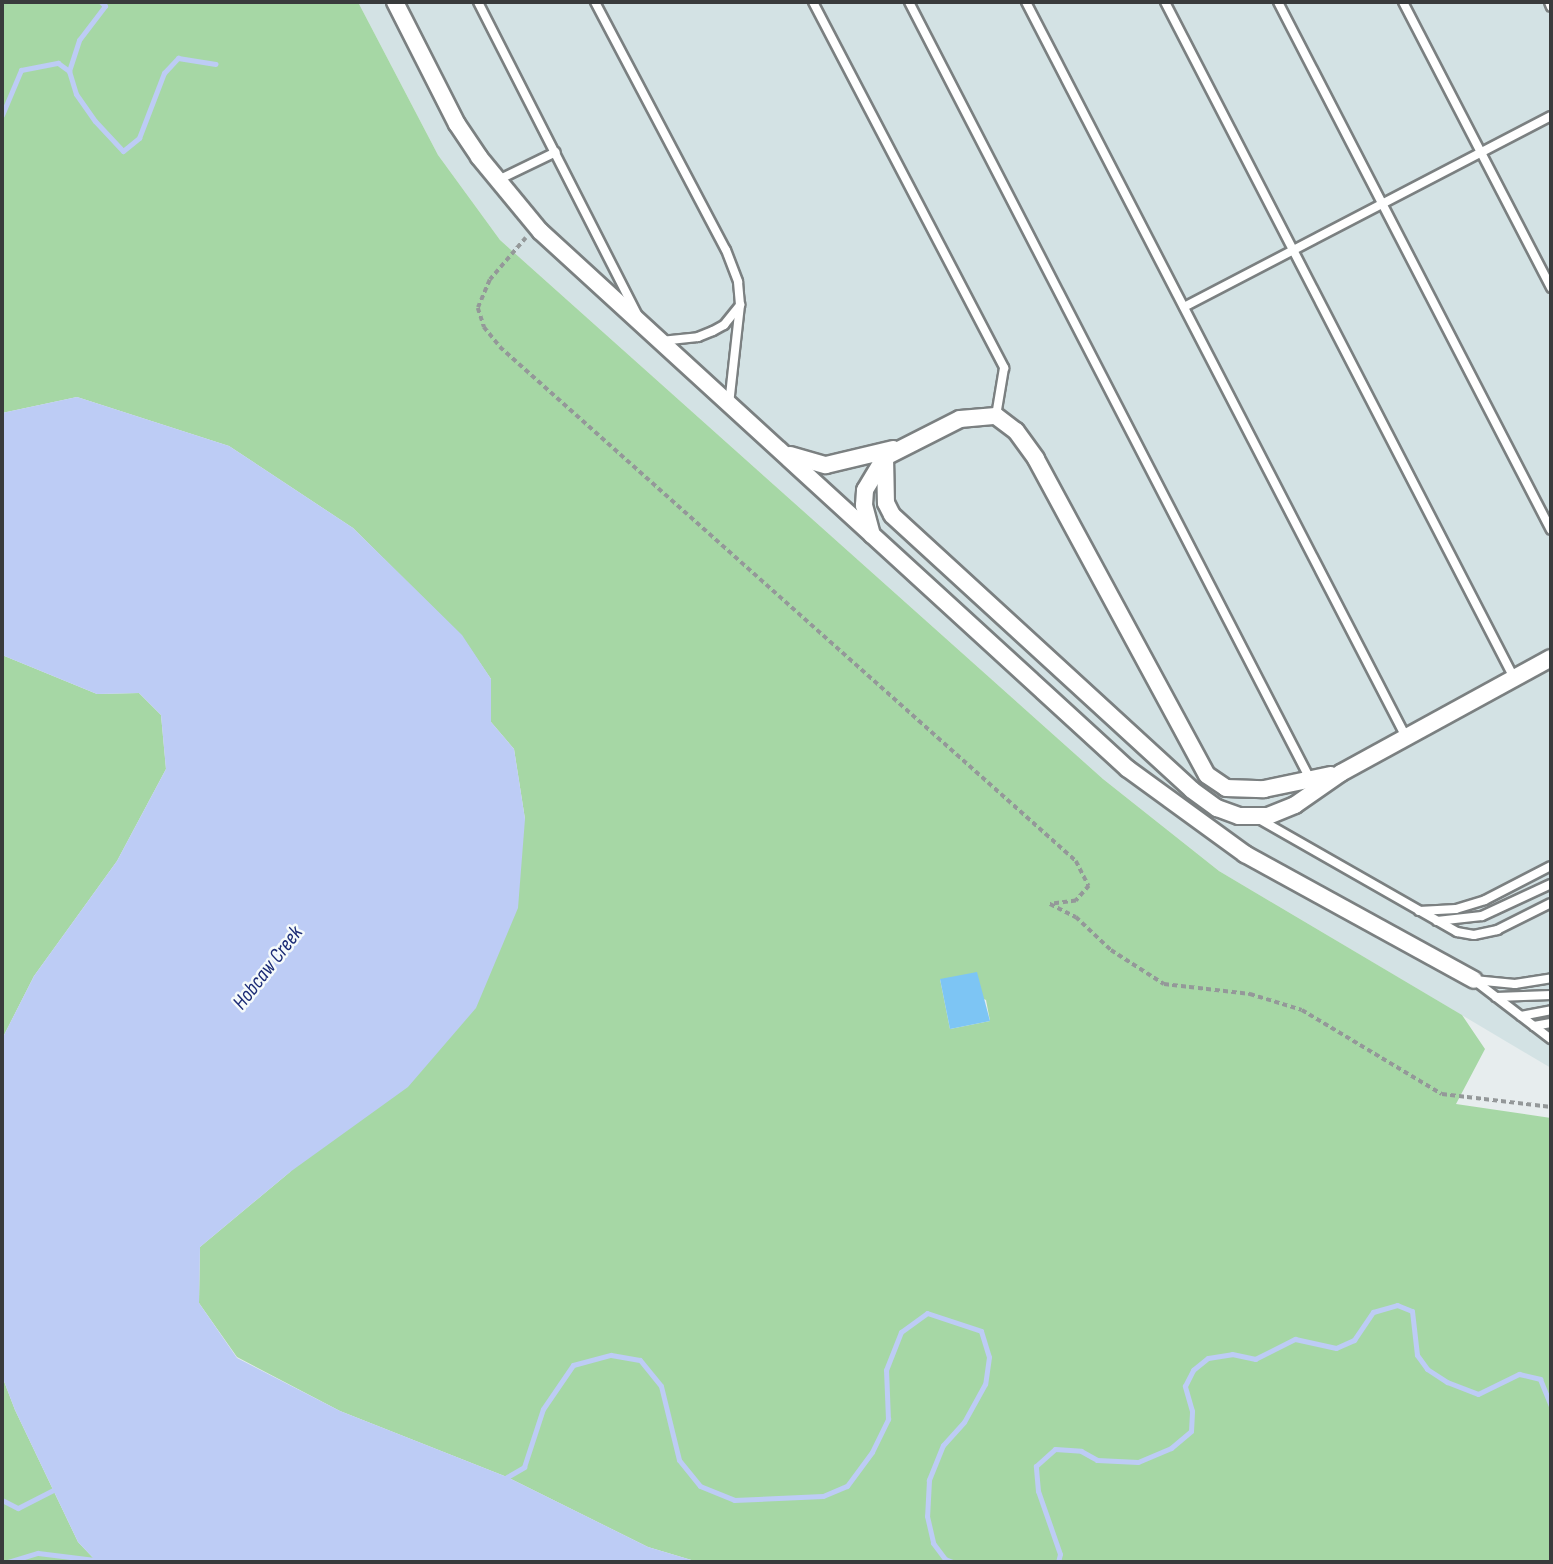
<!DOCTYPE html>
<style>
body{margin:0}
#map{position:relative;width:1553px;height:1564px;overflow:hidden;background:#e7edee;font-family:"Sofia Sans Condensed",sans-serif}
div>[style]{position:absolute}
.built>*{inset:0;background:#d3e2e4}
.green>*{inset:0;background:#a6d7a5}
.water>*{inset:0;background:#bdccf5}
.stream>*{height:5px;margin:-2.5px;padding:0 2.5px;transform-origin:2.5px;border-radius:2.5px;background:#bdccf5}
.building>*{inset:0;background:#7dc5f4}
.path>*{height:3.5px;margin-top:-1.75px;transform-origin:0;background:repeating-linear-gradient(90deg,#949899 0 5px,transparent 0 8.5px)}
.roads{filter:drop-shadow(2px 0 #7b8081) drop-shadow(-2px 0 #7b8081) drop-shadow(0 2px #7b8081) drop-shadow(0 -2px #7b8081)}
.service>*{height:8px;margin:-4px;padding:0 4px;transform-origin:4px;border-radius:4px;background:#fff}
.minor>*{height:16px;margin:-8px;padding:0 8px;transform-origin:8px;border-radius:8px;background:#fff}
span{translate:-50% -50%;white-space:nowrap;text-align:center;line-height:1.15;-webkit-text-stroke:5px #f5fafb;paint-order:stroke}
.water-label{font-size:21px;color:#1c2c76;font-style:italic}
.frame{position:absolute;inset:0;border:4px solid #393b3c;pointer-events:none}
</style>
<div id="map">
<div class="built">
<i style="clip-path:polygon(358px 2px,1551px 2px,1551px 1068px,1219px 871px,1103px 779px,500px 240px,438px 155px)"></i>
</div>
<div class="green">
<i style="clip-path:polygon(evenodd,2px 2px,358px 2px,438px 155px,500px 240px,1103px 779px,1219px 871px,1462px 1015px,1485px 1049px,1456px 1104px,1551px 1118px,1551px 1562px,698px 1562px,648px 1547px,507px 1477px,340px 1411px,237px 1357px,199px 1303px,200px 1247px,290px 1172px,525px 819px,514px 749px,491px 722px,491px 679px,461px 635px,353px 528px,229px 446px,77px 397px,2px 413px,2px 2px,940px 979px,986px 1000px,990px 1021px,950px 1029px,940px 979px)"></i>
<i style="clip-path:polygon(2px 655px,97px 694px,139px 693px,161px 715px,166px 769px,117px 861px,34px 976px,2px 1039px)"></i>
<i style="clip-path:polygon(2px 1376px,15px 1410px,78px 1542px,97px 1562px,2px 1562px)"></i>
</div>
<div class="water">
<i style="clip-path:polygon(77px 397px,229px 446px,353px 528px,462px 635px,491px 679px,491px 722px,514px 749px,525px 819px,518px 908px,476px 1008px,408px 1087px,290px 1172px,200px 1247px,199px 1303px,237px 1358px,340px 1411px,507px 1477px,648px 1547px,698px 1562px,97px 1562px,78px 1542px,15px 1410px,2px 1376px,2px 1039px,34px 976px,117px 861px,166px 769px,161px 715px,139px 693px,97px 694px,2px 655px,2px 413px)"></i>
</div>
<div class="stream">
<i style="left:69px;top:71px;width:33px;rotate:-72deg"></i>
<i style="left:79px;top:40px;width:43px;rotate:-52.6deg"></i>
<i style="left:105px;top:6px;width:6px;rotate:-135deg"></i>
<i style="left:2px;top:115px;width:49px;rotate:-67.1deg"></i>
<i style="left:21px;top:70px;width:38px;rotate:-11deg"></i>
<i style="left:58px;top:63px;width:14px;rotate:36deg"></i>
<i style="left:69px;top:71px;width:24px;rotate:73deg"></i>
<i style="left:76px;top:94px;width:33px;rotate:55deg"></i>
<i style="left:95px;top:121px;width:41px;rotate:47deg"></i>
<i style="left:123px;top:151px;width:21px;rotate:-39deg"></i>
<i style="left:139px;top:138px;width:70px;rotate:-69deg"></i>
<i style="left:164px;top:73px;width:21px;rotate:-47deg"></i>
<i style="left:178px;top:58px;width:38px;rotate:9deg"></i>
<i style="left:507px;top:1477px;width:20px;rotate:-30deg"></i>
<i style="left:524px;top:1467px;width:61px;rotate:-71.9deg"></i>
<i style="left:543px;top:1409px;width:53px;rotate:-55.7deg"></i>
<i style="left:573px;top:1365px;width:39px;rotate:-15deg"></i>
<i style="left:611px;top:1355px;width:29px;rotate:10deg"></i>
<i style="left:640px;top:1360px;width:33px;rotate:51deg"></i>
<i style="left:661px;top:1386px;width:76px;rotate:76.3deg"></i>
<i style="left:679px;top:1460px;width:33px;rotate:51deg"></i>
<i style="left:700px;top:1486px;width:37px;rotate:22deg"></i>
<i style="left:734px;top:1500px;width:89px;rotate:-2.6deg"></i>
<i style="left:823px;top:1496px;width:26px;rotate:-23deg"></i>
<i style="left:847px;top:1486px;width:42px;rotate:-53.7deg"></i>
<i style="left:872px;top:1452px;width:37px;rotate:-64deg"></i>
<i style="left:888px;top:1419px;width:49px;rotate:-92.3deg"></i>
<i style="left:886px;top:1370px;width:41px;rotate:-68.5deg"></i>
<i style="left:901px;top:1332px;width:32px;rotate:-36deg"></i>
<i style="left:927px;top:1313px;width:57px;rotate:18.4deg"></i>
<i style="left:981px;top:1331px;width:27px;rotate:73deg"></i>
<i style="left:989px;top:1357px;width:27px;rotate:98deg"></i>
<i style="left:985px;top:1384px;width:43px;rotate:118.9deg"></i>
<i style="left:964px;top:1422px;width:31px;rotate:132deg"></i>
<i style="left:943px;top:1445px;width:38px;rotate:112deg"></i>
<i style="left:929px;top:1480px;width:36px;rotate:93deg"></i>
<i style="left:927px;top:1516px;width:28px;rotate:77deg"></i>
<i style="left:933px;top:1543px;width:20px;rotate:53deg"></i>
<i style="left:945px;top:1559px;width:9px;rotate:21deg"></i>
<i style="left:2px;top:1500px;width:18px;rotate:27deg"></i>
<i style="left:18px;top:1508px;width:39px;rotate:-27deg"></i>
<i style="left:8px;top:1562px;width:31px;rotate:-17deg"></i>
<i style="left:38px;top:1553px;width:57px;rotate:7deg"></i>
<i style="left:1058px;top:1562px;width:8px;rotate:-76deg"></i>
<i style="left:1060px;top:1554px;width:67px;rotate:-109.2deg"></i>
<i style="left:1038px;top:1491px;width:25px;rotate:-95deg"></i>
<i style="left:1036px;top:1466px;width:25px;rotate:-42deg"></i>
<i style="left:1055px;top:1449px;width:26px;rotate:4deg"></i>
<i style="left:1081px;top:1451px;width:18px;rotate:29deg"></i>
<i style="left:1097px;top:1460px;width:41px;rotate:2.8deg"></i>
<i style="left:1138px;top:1462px;width:36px;rotate:-23deg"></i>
<i style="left:1171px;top:1448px;width:26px;rotate:-40deg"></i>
<i style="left:1191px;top:1431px;width:20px;rotate:-87deg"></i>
<i style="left:1192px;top:1411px;width:26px;rotate:-106deg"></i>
<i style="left:1185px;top:1386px;width:18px;rotate:-63deg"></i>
<i style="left:1193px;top:1370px;width:19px;rotate:-39deg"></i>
<i style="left:1208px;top:1358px;width:24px;rotate:-9deg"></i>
<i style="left:1232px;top:1354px;width:24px;rotate:12deg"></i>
<i style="left:1255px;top:1359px;width:45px;rotate:-26.6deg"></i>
<i style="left:1295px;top:1339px;width:42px;rotate:12.4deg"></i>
<i style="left:1336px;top:1348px;width:20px;rotate:-24deg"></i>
<i style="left:1354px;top:1340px;width:34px;rotate:-56deg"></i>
<i style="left:1373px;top:1312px;width:25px;rotate:-16deg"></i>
<i style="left:1397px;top:1305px;width:16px;rotate:22deg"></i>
<i style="left:1412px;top:1311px;width:44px;rotate:83.5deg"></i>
<i style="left:1417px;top:1355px;width:17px;rotate:54deg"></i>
<i style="left:1427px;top:1369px;width:24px;rotate:33deg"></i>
<i style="left:1447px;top:1382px;width:33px;rotate:21deg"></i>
<i style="left:1478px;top:1394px;width:46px;rotate:-26deg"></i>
<i style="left:1519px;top:1374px;width:22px;rotate:13deg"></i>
<i style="left:1540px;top:1379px;width:29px;rotate:68deg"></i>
</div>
<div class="building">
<i style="clip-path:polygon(977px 972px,990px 1021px,950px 1029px,940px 979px)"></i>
</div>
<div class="path">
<i style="left:526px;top:238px;width:55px;rotate:130.6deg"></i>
<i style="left:490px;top:280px;width:30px;rotate:113deg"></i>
<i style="left:478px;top:308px;width:20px;rotate:72deg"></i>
<i style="left:484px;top:327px;width:26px;rotate:51deg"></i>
<i style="left:500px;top:347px;width:772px;rotate:41.74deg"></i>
<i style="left:1076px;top:861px;width:28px;rotate:63deg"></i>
<i style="left:1089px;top:886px;width:20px;rotate:131deg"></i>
<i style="left:1076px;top:901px;width:26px;rotate:173deg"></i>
<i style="left:1050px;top:904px;width:29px;rotate:27deg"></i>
<i style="left:1076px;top:917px;width:48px;rotate:43.3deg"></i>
<i style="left:1111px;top:950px;width:63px;rotate:32.7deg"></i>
<i style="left:1164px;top:984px;width:87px;rotate:6.6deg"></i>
<i style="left:1250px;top:994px;width:54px;rotate:17.1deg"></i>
<i style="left:1302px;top:1010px;width:163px;rotate:31deg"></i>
<i style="left:1442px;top:1094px;width:110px;rotate:6.8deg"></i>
</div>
<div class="roads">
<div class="service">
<i style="left:478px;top:2px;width:352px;rotate:63deg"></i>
<i style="left:595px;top:2px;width:280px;rotate:62.2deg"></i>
<i style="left:726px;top:250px;width:34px;rotate:69deg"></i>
<i style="left:738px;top:282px;width:23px;rotate:85deg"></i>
<i style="left:740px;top:305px;width:100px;rotate:96.3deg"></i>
<i style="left:813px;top:2px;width:413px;rotate:62.4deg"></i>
<i style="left:1004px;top:368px;width:49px;rotate:99.5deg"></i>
<i style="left:909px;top:2px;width:874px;rotate:62.7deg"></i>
<i style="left:1026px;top:2px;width:827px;rotate:62.66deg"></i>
<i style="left:1165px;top:2px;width:761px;rotate:62.69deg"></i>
<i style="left:1278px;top:2px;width:594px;rotate:62.66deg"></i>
<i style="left:1403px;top:2px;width:322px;rotate:62.6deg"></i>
<i style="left:1549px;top:2px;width:5px;rotate:68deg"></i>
<i style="left:498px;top:180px;width:64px;rotate:-25.8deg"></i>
<i style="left:1184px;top:307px;width:414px;rotate:-27.5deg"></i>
<i style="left:661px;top:341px;width:37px;rotate:-6deg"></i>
<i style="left:698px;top:337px;width:16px;rotate:-22deg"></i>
<i style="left:713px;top:331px;width:13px;rotate:-29deg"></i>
<i style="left:724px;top:325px;width:26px;rotate:-51deg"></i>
<i style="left:1259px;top:819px;width:228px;rotate:29.7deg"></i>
<i style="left:1457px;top:932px;width:17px;rotate:10deg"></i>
<i style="left:1474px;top:935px;width:24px;rotate:-12deg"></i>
<i style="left:1497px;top:930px;width:60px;rotate:-26.6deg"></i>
<i style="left:1419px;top:911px;width:37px;rotate:-3deg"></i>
<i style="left:1456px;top:909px;width:30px;rotate:-17deg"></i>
<i style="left:1485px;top:900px;width:74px;rotate:-27.3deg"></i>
<i style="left:1437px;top:921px;width:45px;rotate:-6.3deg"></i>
<i style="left:1482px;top:916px;width:76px;rotate:-24.9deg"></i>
<i style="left:1474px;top:980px;width:97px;rotate:37.5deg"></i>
<i style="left:1474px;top:980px;width:41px;rotate:5.6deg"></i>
<i style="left:1515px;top:984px;width:36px;rotate:-9deg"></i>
<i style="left:1496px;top:997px;width:55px;rotate:-2.1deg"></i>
<i style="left:1521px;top:1016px;width:31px;rotate:-11deg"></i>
<i style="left:1534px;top:1026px;width:17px;rotate:-10deg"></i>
</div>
<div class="minor">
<i style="left:395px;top:2px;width:137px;rotate:63.1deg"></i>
<i style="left:457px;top:124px;width:40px;rotate:56deg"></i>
<i style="left:479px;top:157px;width:96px;rotate:50.5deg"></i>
<i style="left:540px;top:231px;width:797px;rotate:42.46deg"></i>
<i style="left:1128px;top:769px;width:145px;rotate:36deg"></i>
<i style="left:1245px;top:854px;width:261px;rotate:28.8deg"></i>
<i style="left:790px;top:455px;width:37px;rotate:16deg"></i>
<i style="left:826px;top:465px;width:69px;rotate:-13.4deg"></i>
<i style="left:885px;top:457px;width:46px;rotate:88.8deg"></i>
<i style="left:886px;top:503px;width:13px;rotate:63deg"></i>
<i style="left:892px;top:515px;width:407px;rotate:42.5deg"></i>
<i style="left:1192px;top:790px;width:31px;rotate:36deg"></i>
<i style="left:1217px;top:808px;width:23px;rotate:20deg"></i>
<i style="left:1239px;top:816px;width:29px"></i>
<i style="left:1268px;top:816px;width:29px;rotate:-22deg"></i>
<i style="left:1295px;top:805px;width:56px;rotate:-34.8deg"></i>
<i style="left:1341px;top:773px;width:239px;rotate:-28.7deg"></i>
<i style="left:872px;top:535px;width:31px;rotate:-105deg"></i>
<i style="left:864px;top:505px;width:15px;rotate:-86deg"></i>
<i style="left:865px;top:490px;width:39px;rotate:-59deg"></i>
<i style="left:885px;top:457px;width:84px;rotate:-26.9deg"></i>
<i style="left:960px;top:419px;width:36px;rotate:-5deg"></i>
<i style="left:996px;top:416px;width:25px;rotate:37deg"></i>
<i style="left:1016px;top:431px;width:34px;rotate:54deg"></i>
<i style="left:1036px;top:459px;width:359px;rotate:61.6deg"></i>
<i style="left:1207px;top:775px;width:23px;rotate:34deg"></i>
<i style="left:1226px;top:788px;width:38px;rotate:2deg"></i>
<i style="left:1264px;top:789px;width:68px;rotate:-11.8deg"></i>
</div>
</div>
<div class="water-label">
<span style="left:268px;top:968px;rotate:-52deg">Hobcaw Creek</span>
</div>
<div class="frame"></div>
</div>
